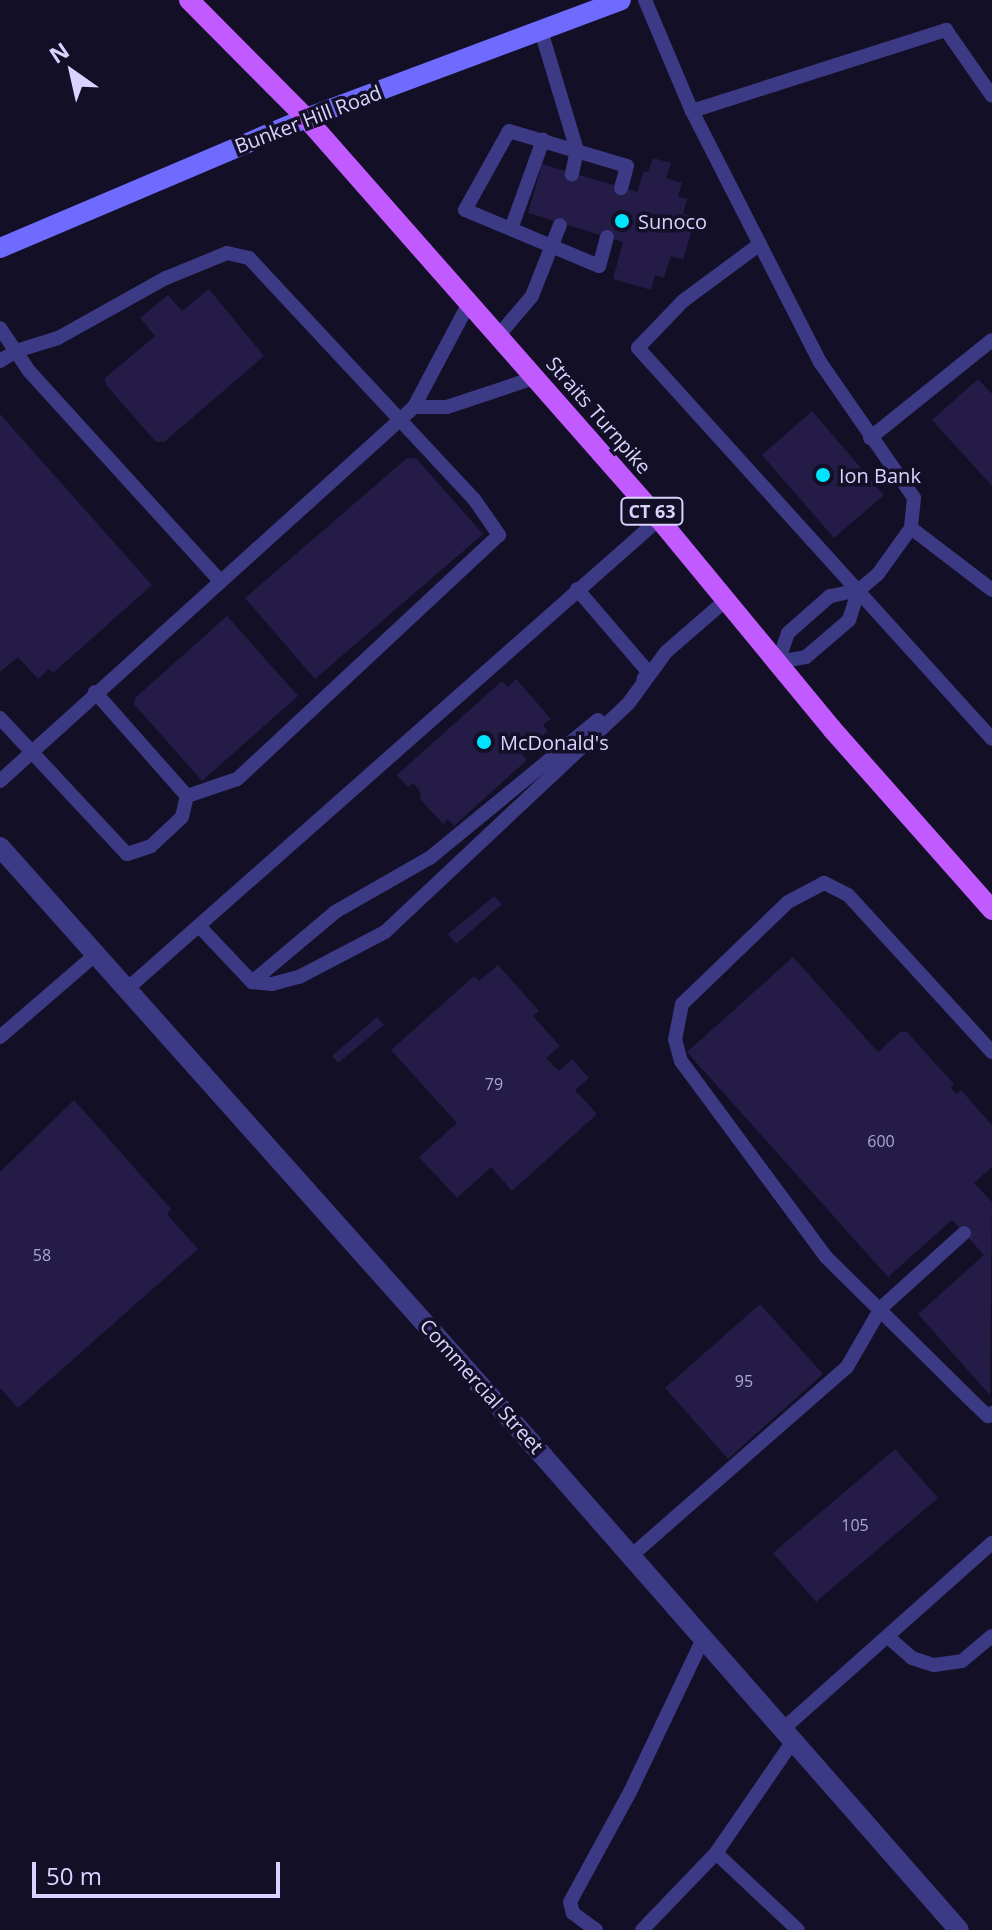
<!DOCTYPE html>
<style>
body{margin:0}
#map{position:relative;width:992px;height:1930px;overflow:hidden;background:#130f26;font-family:"Open Sans",sans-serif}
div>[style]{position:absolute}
.building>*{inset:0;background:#241b47}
.lane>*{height:14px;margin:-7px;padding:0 7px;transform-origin:7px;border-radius:7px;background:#3d3a85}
.street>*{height:20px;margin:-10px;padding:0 10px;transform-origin:10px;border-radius:10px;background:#3d3a85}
.secondary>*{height:20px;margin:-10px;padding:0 10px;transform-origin:10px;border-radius:10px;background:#6f6bff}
.primary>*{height:20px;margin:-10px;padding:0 10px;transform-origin:10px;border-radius:10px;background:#c25bff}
.dots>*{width:22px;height:22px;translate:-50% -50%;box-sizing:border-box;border:4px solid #130f26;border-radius:50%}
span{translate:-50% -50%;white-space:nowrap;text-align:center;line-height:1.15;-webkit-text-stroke:7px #130f26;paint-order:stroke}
.number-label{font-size:16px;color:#aca6d1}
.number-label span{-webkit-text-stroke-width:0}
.shield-label span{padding:2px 6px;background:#130f26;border:2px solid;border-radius:6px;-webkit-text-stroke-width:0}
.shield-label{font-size:18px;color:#d9d4ff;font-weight:700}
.street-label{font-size:20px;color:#d9d4ff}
.poi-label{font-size:20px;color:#d9d4ff}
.left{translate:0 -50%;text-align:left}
.north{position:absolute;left:32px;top:32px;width:80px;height:80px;-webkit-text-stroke:6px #130f26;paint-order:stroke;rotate:326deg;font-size:22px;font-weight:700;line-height:32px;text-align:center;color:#d9d4ff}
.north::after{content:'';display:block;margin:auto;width:28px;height:36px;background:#d9d4ff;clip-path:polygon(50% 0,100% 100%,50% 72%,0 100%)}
.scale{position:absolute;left:32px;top:1862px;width:248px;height:36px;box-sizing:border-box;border:4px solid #d9d4ff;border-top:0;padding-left:10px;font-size:24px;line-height:28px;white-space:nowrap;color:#d9d4ff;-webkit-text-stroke:6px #130f26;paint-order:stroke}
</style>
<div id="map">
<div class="building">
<i style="clip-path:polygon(653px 158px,671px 163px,666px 178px,682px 183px,678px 196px,687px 199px,683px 214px,696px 217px,683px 260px,671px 256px,664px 278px,655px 275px,651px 290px,613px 279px,623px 242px,528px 213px,542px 164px,637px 192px,644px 171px,648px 172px)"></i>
<i style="clip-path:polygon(209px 289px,264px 356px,164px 442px,156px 442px,106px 385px,105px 378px,155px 336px,140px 318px,168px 295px,182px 311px)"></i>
<i style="clip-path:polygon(978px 379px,992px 394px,992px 486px,932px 420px)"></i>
<i style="clip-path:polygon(812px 411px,884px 495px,834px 538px,762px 455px)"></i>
<i style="clip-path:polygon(0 414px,152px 585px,53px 673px,49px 669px,38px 679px,18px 657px,0 672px)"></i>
<i style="clip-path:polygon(407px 458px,416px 458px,483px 534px,315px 679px,245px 598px)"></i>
<i style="clip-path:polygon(227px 616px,298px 696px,202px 781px,134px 704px,135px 698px)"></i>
<i style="clip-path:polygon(516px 679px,551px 719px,543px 725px,548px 731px,522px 754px,527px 760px,454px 826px,448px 819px,443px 824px,420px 799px,421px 793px,413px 783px,408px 787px,397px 775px,502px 681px,508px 687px)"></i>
<i style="clip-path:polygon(494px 896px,502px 904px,456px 944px,448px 934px)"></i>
<i style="clip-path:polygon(793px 957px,878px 1052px,900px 1032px,907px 1032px,954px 1084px,951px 1088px,956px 1094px,961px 1090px,992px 1125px,992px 1167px,974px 1183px,992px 1202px,990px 1395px,918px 1314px,984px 1255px,952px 1220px,888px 1277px,687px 1052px)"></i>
<i style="clip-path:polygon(498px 965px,539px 1011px,533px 1016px,560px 1046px,546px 1058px,559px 1071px,572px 1059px,589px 1078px,575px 1090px,597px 1114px,512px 1191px,491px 1167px,457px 1198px,419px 1157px,457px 1123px,391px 1050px,474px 976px,479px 981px)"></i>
<i style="clip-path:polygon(377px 1017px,384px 1025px,338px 1063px,332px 1056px)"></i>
<i style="clip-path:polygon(74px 1100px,171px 1209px,167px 1214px,198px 1249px,18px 1408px,0 1388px,0 1172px)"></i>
<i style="clip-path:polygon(760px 1304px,823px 1374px,728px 1459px,665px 1388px)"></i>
<i style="clip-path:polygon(895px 1449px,938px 1498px,816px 1602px,773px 1553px)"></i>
</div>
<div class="lane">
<i style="left:645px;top:0;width:121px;rotate:67.1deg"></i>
<i style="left:692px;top:111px;width:282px;rotate:63deg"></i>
<i style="left:820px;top:362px;width:165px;rotate:55.3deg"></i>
<i style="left:914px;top:498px;width:30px;rotate:96deg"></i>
<i style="left:911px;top:528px;width:57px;rotate:125.7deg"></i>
<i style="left:878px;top:574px;width:25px;rotate:140deg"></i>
<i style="left:859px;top:590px;width:30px;rotate:168deg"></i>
<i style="left:830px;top:596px;width:56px;rotate:138.6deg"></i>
<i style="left:788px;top:633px;width:31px;rotate:109deg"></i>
<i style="left:541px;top:31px;width:124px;rotate:73.2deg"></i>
<i style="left:577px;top:150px;width:25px;rotate:102deg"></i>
<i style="left:692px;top:111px;width:267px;rotate:-17.7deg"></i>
<i style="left:946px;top:30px;width:80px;rotate:55.1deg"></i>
<i style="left:511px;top:229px;width:95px;rotate:-70.2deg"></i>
<i style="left:607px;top:237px;width:30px;rotate:105deg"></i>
<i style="left:599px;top:266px;width:145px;rotate:-157.3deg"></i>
<i style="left:465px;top:210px;width:90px;rotate:-60.9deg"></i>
<i style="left:509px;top:131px;width:123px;rotate:16.5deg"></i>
<i style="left:627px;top:166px;width:23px;rotate:105deg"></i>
<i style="left:760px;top:244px;width:96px;rotate:143.5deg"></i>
<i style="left:683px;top:301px;width:65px;rotate:133.8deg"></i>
<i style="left:638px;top:348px;width:527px;rotate:47.84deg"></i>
<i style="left:469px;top:303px;width:118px;rotate:117.9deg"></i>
<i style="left:414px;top:407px;width:33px"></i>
<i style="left:447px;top:407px;width:92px;rotate:-18.4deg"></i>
<i style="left:0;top:328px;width:52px;rotate:56deg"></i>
<i style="left:29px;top:371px;width:282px;rotate:47.7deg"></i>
<i style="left:498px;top:336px;width:52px;rotate:-49.6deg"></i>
<i style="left:532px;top:296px;width:76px;rotate:-68.5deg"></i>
<i style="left:0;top:361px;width:19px;rotate:-32deg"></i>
<i style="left:16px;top:351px;width:44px;rotate:-17.2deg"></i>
<i style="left:58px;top:338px;width:124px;rotate:-29.1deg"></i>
<i style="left:166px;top:278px;width:66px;rotate:-22.3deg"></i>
<i style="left:227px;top:253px;width:23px;rotate:13deg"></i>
<i style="left:249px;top:258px;width:330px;rotate:47deg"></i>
<i style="left:474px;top:499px;width:44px;rotate:55.2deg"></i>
<i style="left:499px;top:535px;width:358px;rotate:137deg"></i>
<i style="left:237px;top:779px;width:53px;rotate:161.2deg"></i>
<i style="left:187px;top:796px;width:139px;rotate:-131.5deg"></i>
<i style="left:870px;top:438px;width:156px;rotate:-38.8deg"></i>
<i style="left:911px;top:528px;width:102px;rotate:37.4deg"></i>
<i style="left:577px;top:589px;width:111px;rotate:49.4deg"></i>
<i style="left:649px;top:673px;width:8px;rotate:135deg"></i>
<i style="left:778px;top:662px;width:28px;rotate:-10deg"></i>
<i style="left:806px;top:657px;width:57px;rotate:-40.7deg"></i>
<i style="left:849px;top:620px;width:32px;rotate:-72deg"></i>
<i style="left:0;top:718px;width:186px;rotate:47deg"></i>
<i style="left:127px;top:854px;width:25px;rotate:-18deg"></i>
<i style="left:151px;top:846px;width:42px;rotate:-43.1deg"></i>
<i style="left:182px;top:817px;width:22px;rotate:-77deg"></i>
<i style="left:0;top:781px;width:558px;rotate:-42.09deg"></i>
<i style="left:200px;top:927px;width:76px;rotate:46.6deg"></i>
<i style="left:252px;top:982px;width:20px;rotate:6deg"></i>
<i style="left:272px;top:984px;width:28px;rotate:-15deg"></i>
<i style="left:299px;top:977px;width:97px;rotate:-27.6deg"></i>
<i style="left:385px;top:932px;width:333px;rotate:-43.2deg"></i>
<i style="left:628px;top:704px;width:64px;rotate:-53.8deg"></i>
<i style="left:666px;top:652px;width:79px;rotate:-40.9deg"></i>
<i style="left:252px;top:982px;width:109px;rotate:-40.1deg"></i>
<i style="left:335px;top:912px;width:111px;rotate:-29.8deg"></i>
<i style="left:431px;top:857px;width:216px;rotate:-39.4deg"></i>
<i style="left:127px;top:989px;width:710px;rotate:-41.46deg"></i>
<i style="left:0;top:1037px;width:127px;rotate:-40.8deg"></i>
<i style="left:992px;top:1052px;width:213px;rotate:-132.5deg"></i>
<i style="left:848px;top:895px;width:27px;rotate:-153deg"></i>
<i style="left:824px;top:883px;width:41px;rotate:152.2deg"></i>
<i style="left:788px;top:902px;width:147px;rotate:136.1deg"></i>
<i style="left:682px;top:1004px;width:36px;rotate:101deg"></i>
<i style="left:675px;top:1039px;width:23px;rotate:75deg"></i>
<i style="left:681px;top:1061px;width:244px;rotate:53.5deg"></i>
<i style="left:826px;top:1257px;width:209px;rotate:44.6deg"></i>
<i style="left:975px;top:1404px;width:18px;rotate:43deg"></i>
<i style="left:988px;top:1416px;width:5px;rotate:-37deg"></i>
<i style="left:631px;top:1556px;width:287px;rotate:-41.2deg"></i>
<i style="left:847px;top:1367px;width:68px;rotate:-60deg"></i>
<i style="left:881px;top:1308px;width:112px;rotate:-42.1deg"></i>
<i style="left:888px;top:1637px;width:32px;rotate:41deg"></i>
<i style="left:912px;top:1658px;width:23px;rotate:18deg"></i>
<i style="left:934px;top:1665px;width:28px;rotate:-8deg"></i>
<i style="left:962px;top:1661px;width:39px;rotate:-40deg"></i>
<i style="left:783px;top:1729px;width:280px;rotate:-41.7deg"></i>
<i style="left:716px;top:1853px;width:112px;rotate:43.2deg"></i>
<i style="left:596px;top:1930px;width:29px;rotate:-144deg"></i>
<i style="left:573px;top:1913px;width:11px;rotate:-105deg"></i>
<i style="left:570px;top:1902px;width:125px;rotate:-61.4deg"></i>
<i style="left:630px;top:1792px;width:170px;rotate:-64.5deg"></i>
<i style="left:642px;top:1930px;width:107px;rotate:-46.1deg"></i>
<i style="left:716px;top:1853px;width:136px;rotate:-55.5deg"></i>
</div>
<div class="street">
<i style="left:0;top:847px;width:817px;rotate:48.27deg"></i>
<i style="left:544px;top:1457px;width:629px;rotate:48.74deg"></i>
</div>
<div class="secondary">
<i style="left:0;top:248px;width:332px;rotate:-23deg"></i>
<i style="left:306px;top:118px;width:336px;rotate:-20.5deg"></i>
</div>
<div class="primary">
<i style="left:189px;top:0;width:166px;rotate:45.2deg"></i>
<i style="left:306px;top:118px;width:534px;rotate:48.64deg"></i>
<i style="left:659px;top:519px;width:272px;rotate:50.5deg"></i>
<i style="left:832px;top:729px;width:242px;rotate:48.5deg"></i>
</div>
<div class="dots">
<i style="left:622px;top:221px;background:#00e5ff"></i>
<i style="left:823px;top:475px;background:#00e5ff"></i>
<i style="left:484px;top:742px;background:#00e5ff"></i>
</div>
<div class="number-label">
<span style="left:494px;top:1084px">79</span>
<span style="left:881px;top:1141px">600</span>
<span style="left:42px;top:1255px">58</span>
<span style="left:744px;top:1381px">95</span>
<span style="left:855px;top:1525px">105</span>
</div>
<div class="shield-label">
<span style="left:652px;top:511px">CT 63</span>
</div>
<div class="street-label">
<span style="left:308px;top:119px;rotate:-21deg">Bunker Hill Road</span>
<span style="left:599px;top:415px;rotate:49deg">Straits Turnpike</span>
<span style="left:482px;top:1386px;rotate:48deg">Commercial Street</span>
</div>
<div class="poi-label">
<span class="left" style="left:638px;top:221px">Sunoco</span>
<span class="left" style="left:839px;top:475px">Ion Bank</span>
<span class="left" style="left:500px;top:742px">McDonald's</span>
</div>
<div class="north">N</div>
<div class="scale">50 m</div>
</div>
